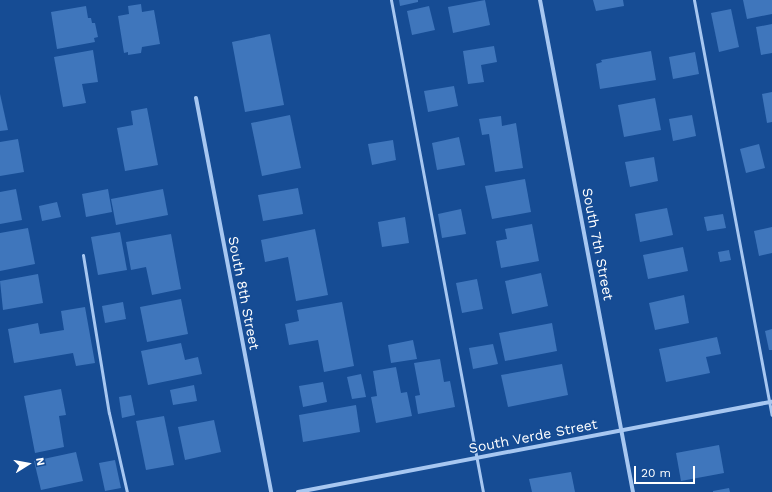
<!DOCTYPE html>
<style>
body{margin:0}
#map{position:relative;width:772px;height:492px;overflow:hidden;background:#164c94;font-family:"Work Sans",sans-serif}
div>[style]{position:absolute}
.building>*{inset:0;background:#3f76bc}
.lane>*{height:3px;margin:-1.5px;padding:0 1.5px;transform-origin:1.5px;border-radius:1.5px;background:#a7c7f1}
.street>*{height:4px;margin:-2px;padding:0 2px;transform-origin:2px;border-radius:2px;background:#a7c7f1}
span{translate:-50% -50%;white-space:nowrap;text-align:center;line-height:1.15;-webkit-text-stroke:3px #164c94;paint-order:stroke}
.street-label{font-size:14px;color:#fff}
.north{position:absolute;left:8px;top:444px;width:40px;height:40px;-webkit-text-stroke:3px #164c94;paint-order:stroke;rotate:79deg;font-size:11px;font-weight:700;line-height:16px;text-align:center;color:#fff}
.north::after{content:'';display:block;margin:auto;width:14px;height:18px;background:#fff;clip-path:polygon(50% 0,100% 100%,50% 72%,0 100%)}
.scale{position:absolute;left:634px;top:466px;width:61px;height:18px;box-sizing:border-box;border:2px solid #fff;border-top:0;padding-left:5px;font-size:12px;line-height:14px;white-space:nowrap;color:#fff;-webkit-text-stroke:3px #164c94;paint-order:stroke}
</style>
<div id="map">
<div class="building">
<i style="clip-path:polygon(399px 0,418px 0,418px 2px,400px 6px)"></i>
<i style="clip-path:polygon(485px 0,490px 25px,453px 33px,448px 7px)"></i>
<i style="clip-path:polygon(593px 0,623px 0,624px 6px,596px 11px)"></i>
<i style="clip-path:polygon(743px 0,772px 0,772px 14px,747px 19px)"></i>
<i style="clip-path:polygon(141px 4px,142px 12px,154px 10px,160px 44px,142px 47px,141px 53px,128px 55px,128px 52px,124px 53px,118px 16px,129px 14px,128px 6px)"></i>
<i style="clip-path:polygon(86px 6px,88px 18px,91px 18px,92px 23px,95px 23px,98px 37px,94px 38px,95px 42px,57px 49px,51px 12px)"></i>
<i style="clip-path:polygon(429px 6px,435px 30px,412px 35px,407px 11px)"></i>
<i style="clip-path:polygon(731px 9px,739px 47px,719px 52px,711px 13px)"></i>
<i style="clip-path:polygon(772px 24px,772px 53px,761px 55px,756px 27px)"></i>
<i style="clip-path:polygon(270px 34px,284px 105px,245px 112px,232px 42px)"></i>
<i style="clip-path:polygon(494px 46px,497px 62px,481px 65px,484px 82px,468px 84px,463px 51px)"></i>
<i style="clip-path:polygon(93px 50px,98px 82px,82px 84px,86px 103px,63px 107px,54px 57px)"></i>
<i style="clip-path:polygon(651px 51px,656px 80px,600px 89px,596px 64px,602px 62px,601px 60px)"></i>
<i style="clip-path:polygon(695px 52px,699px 74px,673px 79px,669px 57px)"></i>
<i style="clip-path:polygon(454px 86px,458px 106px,428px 112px,424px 91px)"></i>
<i style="clip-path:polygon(772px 92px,772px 122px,767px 123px,762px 94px)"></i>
<i style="clip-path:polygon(0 94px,8px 130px,0 131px)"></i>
<i style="clip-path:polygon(655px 98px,661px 130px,624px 137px,618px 105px)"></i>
<i style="clip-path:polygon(147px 108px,158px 165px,125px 171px,117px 128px,133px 125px,131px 111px)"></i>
<i style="clip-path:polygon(290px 115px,301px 168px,262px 176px,251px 123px)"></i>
<i style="clip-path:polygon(692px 115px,696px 136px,673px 141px,669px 119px)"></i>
<i style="clip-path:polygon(501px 116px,502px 126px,516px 123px,523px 168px,495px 172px,489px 134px,482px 135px,479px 119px)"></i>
<i style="clip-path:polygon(459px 137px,465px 165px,437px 170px,432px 143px)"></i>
<i style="clip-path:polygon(18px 139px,24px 172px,0 176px,0 142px)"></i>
<i style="clip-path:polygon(393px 140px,396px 160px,372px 165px,368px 144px)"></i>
<i style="clip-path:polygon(759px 144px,765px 168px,746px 173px,740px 149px)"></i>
<i style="clip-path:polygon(654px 157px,658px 181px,630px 187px,625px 162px)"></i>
<i style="clip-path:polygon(525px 179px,531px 212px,492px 219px,485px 186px)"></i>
<i style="clip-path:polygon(298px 188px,303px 214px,263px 221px,258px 195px)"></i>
<i style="clip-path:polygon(16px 189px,22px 220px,0 224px,0 192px)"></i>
<i style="clip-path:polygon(108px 189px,112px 212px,86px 217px,82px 194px)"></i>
<i style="clip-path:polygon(163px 189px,168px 215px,116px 225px,111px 199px)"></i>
<i style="clip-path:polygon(57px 202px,61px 217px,42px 221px,39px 206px)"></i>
<i style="clip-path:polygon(667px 208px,673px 235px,640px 242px,635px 214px)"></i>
<i style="clip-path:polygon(461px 209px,466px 234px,442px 238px,438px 214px)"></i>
<i style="clip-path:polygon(723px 214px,726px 228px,707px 231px,704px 217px)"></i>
<i style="clip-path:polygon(405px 217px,409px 243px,382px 247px,378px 222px)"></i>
<i style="clip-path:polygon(532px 224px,539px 261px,501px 268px,496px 241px,507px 239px,505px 229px)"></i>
<i style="clip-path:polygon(772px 227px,772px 253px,759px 256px,754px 231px)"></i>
<i style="clip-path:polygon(28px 228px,35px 264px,0 271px,0 233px)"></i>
<i style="clip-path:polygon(315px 229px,328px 295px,296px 301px,288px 257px,265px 262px,261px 240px)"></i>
<i style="clip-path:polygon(120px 232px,127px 270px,98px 275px,91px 237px)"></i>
<i style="clip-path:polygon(171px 234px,181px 289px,152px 295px,146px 267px,131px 270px,126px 242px)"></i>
<i style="clip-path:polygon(683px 247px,688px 271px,648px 279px,643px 255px)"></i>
<i style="clip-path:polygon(729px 250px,731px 260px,720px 262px,718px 252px)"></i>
<i style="clip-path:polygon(541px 273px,548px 306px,512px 314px,505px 281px)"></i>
<i style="clip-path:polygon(38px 274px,43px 303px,3px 310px,0 281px)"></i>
<i style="clip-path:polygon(477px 279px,483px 309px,462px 313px,456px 283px)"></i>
<i style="clip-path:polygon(684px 295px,689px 323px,655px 330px,649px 303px)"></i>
<i style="clip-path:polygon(181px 299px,188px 334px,147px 342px,140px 307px)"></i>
<i style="clip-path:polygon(123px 302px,126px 319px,105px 323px,102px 306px)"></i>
<i style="clip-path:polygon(342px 302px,354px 366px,324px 372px,318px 340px,289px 345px,285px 324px,299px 321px,297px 310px)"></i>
<i style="clip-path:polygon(85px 307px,95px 363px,76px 366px,73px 353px,14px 363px,8px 329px,38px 323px,40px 334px,64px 330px,61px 311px)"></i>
<i style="clip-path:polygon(552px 323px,557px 351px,505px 361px,499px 333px)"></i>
<i style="clip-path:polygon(772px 329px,772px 350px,769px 350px,765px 331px)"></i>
<i style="clip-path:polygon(717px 337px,721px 354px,706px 357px,710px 373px,666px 382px,659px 349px)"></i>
<i style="clip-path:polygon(413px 340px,417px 359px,391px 363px,388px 345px)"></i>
<i style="clip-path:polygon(181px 343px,185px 360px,198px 357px,202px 374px,148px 385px,141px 351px)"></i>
<i style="clip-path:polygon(493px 344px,498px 364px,473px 369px,469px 348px)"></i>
<i style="clip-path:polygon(440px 359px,444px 382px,450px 381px,455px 407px,418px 414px,415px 396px,420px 395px,414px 363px)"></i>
<i style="clip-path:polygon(562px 364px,568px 395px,508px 407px,501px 375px)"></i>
<i style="clip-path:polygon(396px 367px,401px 393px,407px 392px,412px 416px,376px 423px,371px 397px,377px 396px,373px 371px)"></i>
<i style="clip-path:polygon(361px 374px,366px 397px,352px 399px,347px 377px)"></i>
<i style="clip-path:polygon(323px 382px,327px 402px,303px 407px,299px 386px)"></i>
<i style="clip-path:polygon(194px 385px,197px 401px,173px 405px,170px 390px)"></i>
<i style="clip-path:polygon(61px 389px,66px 415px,59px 416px,64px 447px,35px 453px,24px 396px)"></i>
<i style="clip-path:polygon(131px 395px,135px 415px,122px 418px,119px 397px)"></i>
<i style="clip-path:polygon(356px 405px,360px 432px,303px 442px,299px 415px)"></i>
<i style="clip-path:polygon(164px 416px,174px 465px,146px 470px,136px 421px)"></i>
<i style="clip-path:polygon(214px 420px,221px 452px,185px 460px,178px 427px)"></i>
<i style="clip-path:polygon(719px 445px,724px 473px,681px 481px,676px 453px)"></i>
<i style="clip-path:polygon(76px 452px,83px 481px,41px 490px,34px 461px)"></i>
<i style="clip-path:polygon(115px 460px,121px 488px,105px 491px,99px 463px)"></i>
<i style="clip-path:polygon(571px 472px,575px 492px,532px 492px,529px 479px)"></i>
<i style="clip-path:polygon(729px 488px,730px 492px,713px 492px,713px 491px)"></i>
</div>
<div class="lane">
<i style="left:391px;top:0;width:501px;rotate:79.41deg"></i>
<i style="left:694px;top:0;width:422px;rotate:79.4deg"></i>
<i style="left:83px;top:255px;width:160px;rotate:80.7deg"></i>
<i style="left:109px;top:413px;width:81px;rotate:77.2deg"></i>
</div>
<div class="street">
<i style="left:540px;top:0;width:501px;rotate:79.3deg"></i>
<i style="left:196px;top:98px;width:401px;rotate:79.2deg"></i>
<i style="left:298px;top:492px;width:482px;rotate:-10.8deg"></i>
</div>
<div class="street-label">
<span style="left:598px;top:244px;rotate:79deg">South 7th Street</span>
<span style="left:244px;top:293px;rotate:79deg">South 8th Street</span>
<span style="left:533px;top:436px;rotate:-11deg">South Verde Street</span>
</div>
<div class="north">N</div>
<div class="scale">20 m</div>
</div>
